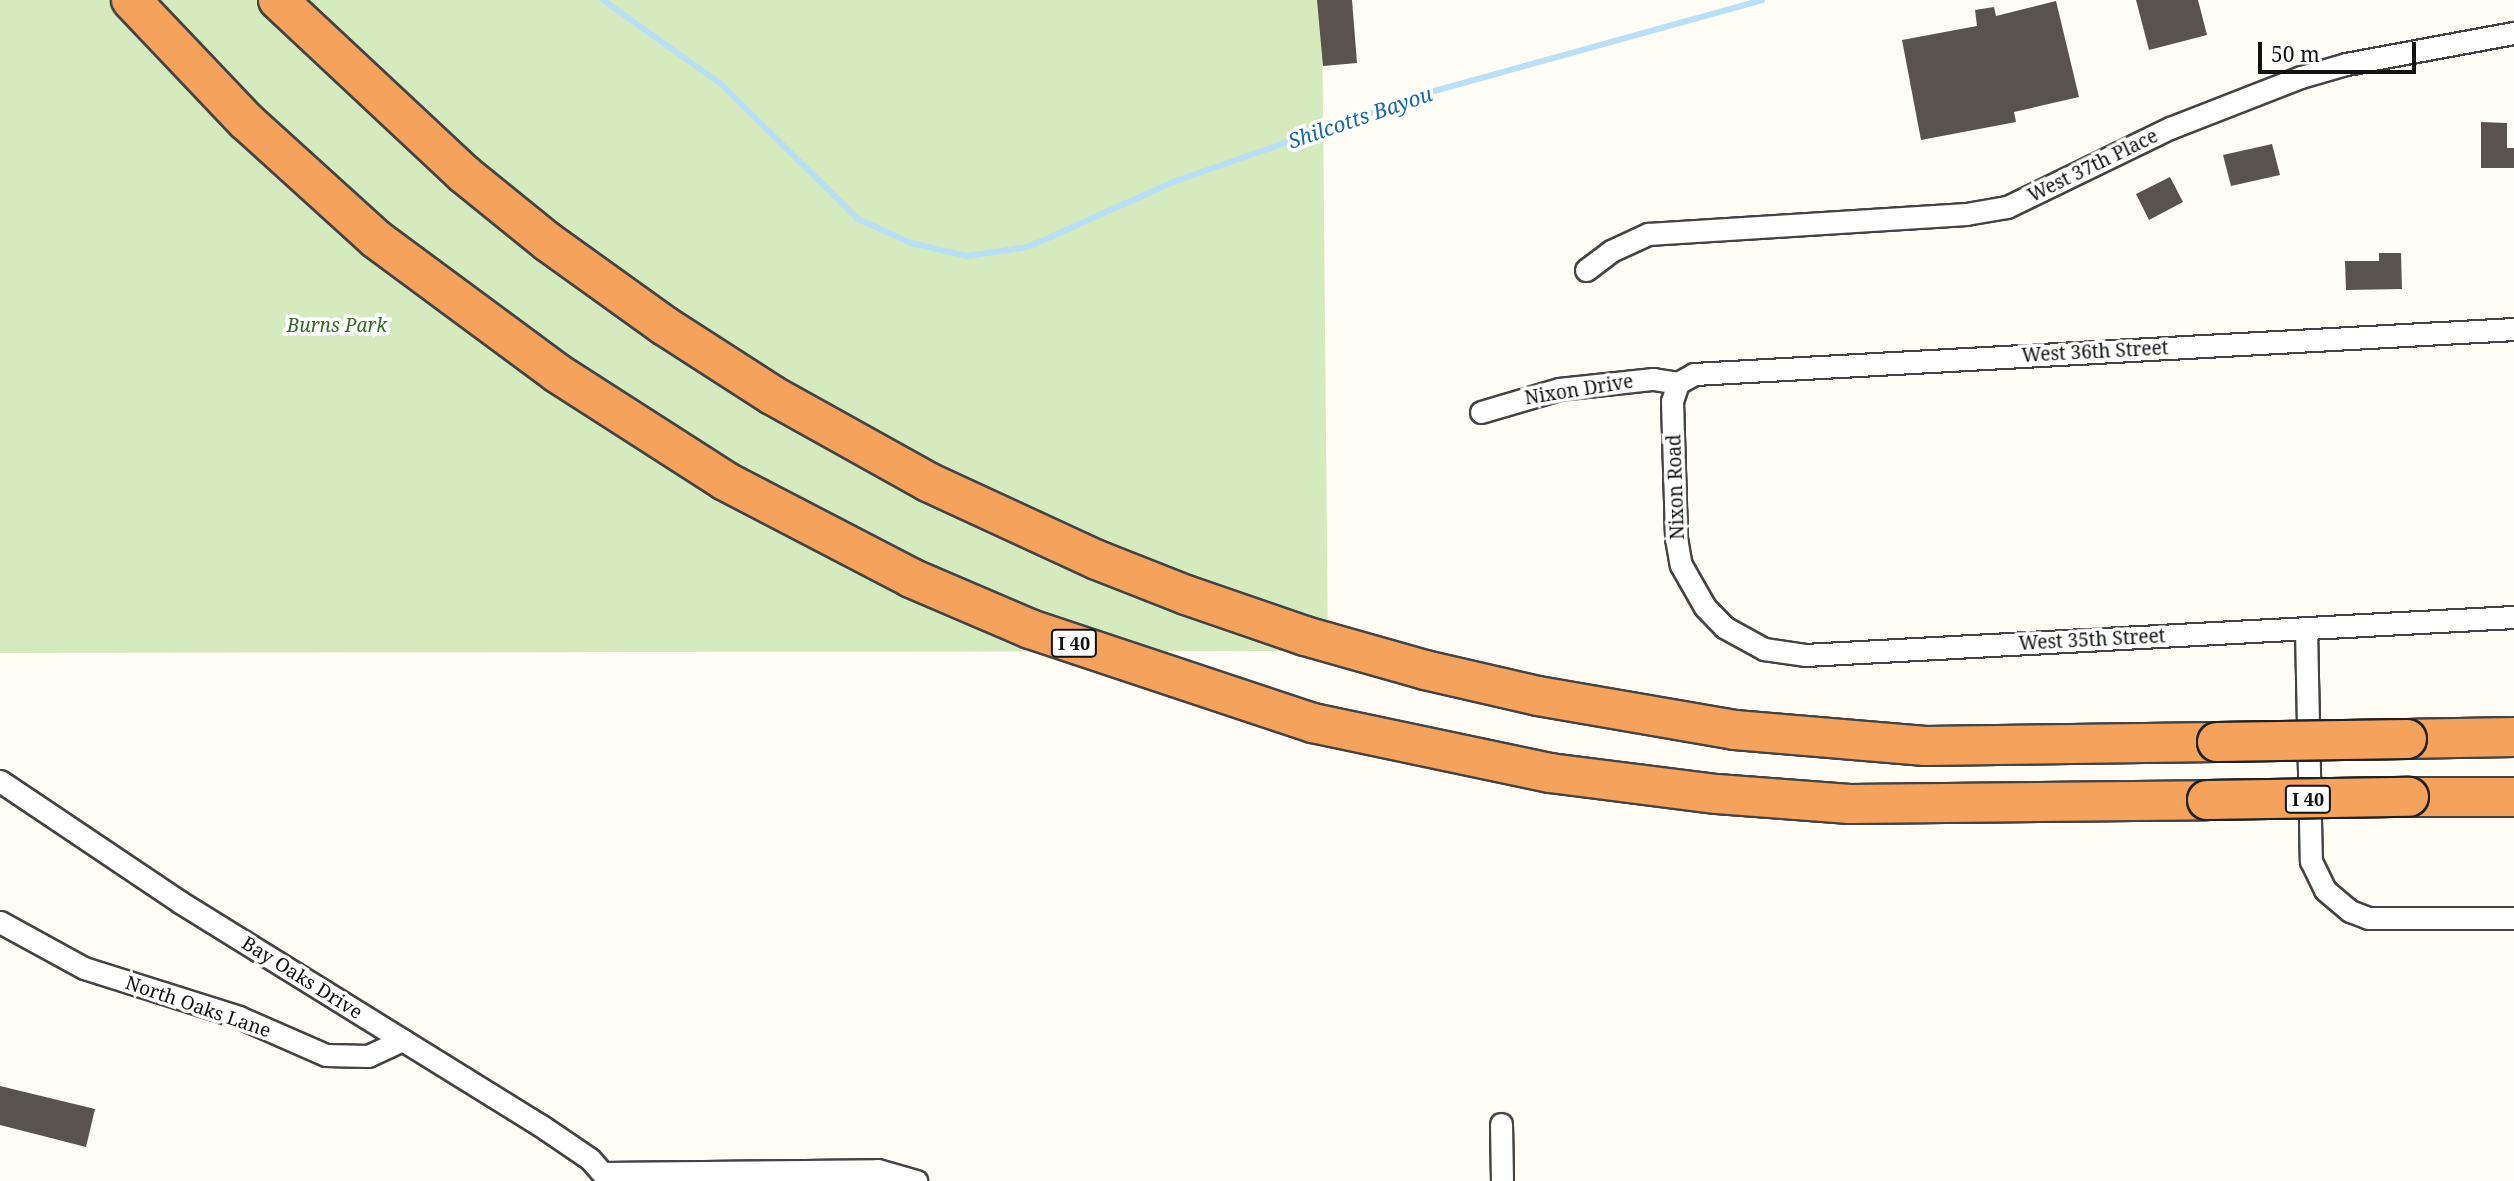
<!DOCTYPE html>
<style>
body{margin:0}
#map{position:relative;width:2514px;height:1181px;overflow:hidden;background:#fffdf5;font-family:"Noto Serif",serif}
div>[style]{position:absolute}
.green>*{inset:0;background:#d5ebbd}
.stream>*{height:6px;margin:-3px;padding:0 3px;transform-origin:3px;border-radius:3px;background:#b9e0f7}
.building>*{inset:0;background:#5a524d}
.roads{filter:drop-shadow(2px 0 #444) drop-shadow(-2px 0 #444) drop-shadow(0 2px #444) drop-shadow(0 -2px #444)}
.street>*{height:21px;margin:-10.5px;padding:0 10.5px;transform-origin:10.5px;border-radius:10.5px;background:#fff}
.highway>*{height:38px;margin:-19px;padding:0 19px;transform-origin:19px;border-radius:19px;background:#f5a25d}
.bridges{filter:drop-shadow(2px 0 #222) drop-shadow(-2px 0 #222) drop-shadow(0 2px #222) drop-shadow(0 -2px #222)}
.highway-bridge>*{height:38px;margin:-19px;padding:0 19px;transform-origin:19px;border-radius:19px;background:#f5a25d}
span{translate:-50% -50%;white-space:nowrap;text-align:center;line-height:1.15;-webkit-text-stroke:7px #fff;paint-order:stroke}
.shield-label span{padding:2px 5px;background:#fff;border:2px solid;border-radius:5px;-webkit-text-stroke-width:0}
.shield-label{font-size:18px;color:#111;font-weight:700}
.street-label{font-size:19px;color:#111}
.park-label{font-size:19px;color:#2f6b1f;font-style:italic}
.water-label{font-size:21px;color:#1768a6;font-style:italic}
.scale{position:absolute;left:2258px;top:42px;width:158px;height:32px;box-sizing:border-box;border:4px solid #111;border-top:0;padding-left:9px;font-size:21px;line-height:24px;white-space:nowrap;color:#111;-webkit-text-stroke:5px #fff;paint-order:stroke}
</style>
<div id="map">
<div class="green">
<i style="clip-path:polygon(0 0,1322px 0,1328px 651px,0 653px)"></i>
</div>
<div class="stream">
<i style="left:603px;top:0;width:143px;rotate:35.4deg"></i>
<i style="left:720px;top:83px;width:194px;rotate:44.6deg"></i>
<i style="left:858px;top:219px;width:58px;rotate:24.4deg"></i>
<i style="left:911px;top:243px;width:57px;rotate:13.1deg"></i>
<i style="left:967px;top:256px;width:62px;rotate:-8.4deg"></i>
<i style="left:1028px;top:247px;width:159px;rotate:-24.1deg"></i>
<i style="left:1173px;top:182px;width:269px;rotate:-19.3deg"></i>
<i style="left:1427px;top:93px;width:348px;rotate:-15.5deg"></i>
</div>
<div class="building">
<i style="clip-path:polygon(1317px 0,1352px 0,1357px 63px,1323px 66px)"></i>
<i style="clip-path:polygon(2136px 0,2198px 0,2207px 35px,2149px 50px)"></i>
<i style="clip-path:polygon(2056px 1px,2079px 97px,2014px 112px,2016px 122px,1921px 140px,1902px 40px,1977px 26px,1975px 10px,1994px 7px,1996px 16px)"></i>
<i style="clip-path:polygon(2481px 122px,2507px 123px,2507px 148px,2514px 148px,2514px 168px,2481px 168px)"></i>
<i style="clip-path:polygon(2272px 144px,2280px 175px,2231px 186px,2223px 155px)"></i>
<i style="clip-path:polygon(2170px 177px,2183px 202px,2149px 220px,2136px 194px)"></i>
<i style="clip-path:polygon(2379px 253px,2401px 253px,2402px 289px,2346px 290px,2345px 261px,2379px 261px)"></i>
<i style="clip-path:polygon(0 1086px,95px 1109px,86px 1147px,0 1125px)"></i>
</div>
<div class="roads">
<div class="street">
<i style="left:1586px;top:270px;width:31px;rotate:-37deg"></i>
<i style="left:1611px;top:251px;width:41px;rotate:-24.7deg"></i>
<i style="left:1648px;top:234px;width:319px;rotate:-3.6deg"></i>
<i style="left:1966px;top:214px;width:42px;rotate:-9.7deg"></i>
<i style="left:2007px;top:207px;width:181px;rotate:-25.9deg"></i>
<i style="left:2170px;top:128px;width:141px;rotate:-21.3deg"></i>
<i style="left:2301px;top:77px;width:47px;rotate:-16.1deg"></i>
<i style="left:2346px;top:64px;width:171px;rotate:-10.5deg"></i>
<i style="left:1678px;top:383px;width:19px;rotate:108deg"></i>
<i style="left:1672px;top:401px;width:137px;rotate:88.3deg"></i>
<i style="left:1676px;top:538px;width:27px;rotate:80deg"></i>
<i style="left:1681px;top:565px;width:48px;rotate:60.3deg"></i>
<i style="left:1705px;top:607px;width:28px;rotate:46deg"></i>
<i style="left:1724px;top:627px;width:46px;rotate:28.8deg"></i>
<i style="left:1764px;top:649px;width:41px;rotate:8.3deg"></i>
<i style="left:1805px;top:655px;width:710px;rotate:-3.07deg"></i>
<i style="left:1678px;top:383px;width:18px;rotate:-29deg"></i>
<i style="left:1694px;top:374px;width:821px;rotate:-3.14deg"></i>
<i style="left:1481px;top:412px;width:81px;rotate:-16.4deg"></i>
<i style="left:1559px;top:389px;width:95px;rotate:-6.1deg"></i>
<i style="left:1653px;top:379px;width:25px;rotate:9deg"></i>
<i style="left:2306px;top:629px;width:232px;rotate:88.8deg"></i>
<i style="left:2311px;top:861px;width:32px;rotate:64deg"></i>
<i style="left:2325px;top:890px;width:33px;rotate:40deg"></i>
<i style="left:2350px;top:911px;width:19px;rotate:21deg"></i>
<i style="left:2368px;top:918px;width:146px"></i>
<i style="left:0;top:781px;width:217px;rotate:33.9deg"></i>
<i style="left:180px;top:902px;width:423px;rotate:31.8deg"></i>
<i style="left:540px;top:1125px;width:60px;rotate:34.2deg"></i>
<i style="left:590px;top:1159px;width:29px;rotate:49deg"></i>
<i style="left:0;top:922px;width:96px;rotate:28.7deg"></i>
<i style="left:84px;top:968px;width:163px;rotate:17.5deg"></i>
<i style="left:239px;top:1017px;width:95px;rotate:23.6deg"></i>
<i style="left:326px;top:1055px;width:42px;rotate:1.4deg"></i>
<i style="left:368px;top:1056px;width:38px;rotate:-25deg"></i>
<i style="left:1501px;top:1124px;width:57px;rotate:89deg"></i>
<i style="left:604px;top:1173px;width:274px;rotate:-0.6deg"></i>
<i style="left:878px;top:1170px;width:40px;rotate:16deg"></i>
</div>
<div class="highway">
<i style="left:131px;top:0;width:167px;rotate:46.5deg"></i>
<i style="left:246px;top:121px;width:176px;rotate:42.2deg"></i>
<i style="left:376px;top:239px;width:225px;rotate:36.5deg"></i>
<i style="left:557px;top:373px;width:200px;rotate:32.7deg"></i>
<i style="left:725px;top:481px;width:210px;rotate:27.5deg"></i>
<i style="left:911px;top:578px;width:129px;rotate:23.2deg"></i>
<i style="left:1030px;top:629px;width:298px;rotate:18.4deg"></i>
<i style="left:1313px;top:723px;width:242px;rotate:11.9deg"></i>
<i style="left:1550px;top:773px;width:168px;rotate:7.2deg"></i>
<i style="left:1717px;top:794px;width:133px;rotate:4.3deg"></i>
<i style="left:1850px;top:804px;width:357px;rotate:-0.6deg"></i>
<i style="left:278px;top:0;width:255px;rotate:43.1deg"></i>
<i style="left:464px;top:174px;width:108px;rotate:39deg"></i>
<i style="left:548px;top:242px;width:144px;rotate:35.7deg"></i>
<i style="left:665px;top:326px;width:127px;rotate:32.8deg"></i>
<i style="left:772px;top:395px;width:179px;rotate:29.1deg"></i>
<i style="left:928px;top:482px;width:186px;rotate:24.8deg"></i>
<i style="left:1097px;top:560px;width:96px;rotate:21.5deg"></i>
<i style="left:1186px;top:595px;width:126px;rotate:19deg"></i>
<i style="left:1305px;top:636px;width:125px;rotate:15.8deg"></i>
<i style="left:1425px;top:670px;width:116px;rotate:13deg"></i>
<i style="left:1538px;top:696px;width:200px;rotate:9.8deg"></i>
<i style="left:1735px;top:730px;width:191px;rotate:4.8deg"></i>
<i style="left:1925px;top:746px;width:292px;rotate:-0.8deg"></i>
<i style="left:2407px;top:739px;width:107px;rotate:-1.1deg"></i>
<i style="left:2409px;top:797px;width:105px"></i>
</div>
</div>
<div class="bridges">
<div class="highway-bridge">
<i style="left:2217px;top:742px;width:190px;rotate:-0.9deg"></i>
<i style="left:2207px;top:800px;width:202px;rotate:-0.9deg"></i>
</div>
</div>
<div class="shield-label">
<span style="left:1074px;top:643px">I 40</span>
<span style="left:2308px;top:799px">I 40</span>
</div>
<div class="street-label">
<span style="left:2093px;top:166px;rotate:-26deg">West 37th Place</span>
<span style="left:2095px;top:352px;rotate:-3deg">West 36th Street</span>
<span style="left:1579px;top:390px;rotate:-9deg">Nixon Drive</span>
<span style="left:1676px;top:487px;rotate:-92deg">Nixon Road</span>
<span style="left:2092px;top:640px;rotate:-3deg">West 35th Street</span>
<span style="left:302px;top:978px;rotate:32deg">Bay Oaks Drive</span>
<span style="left:198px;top:1007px;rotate:19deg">North Oaks Lane</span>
</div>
<div class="park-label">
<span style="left:337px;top:326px">Burns Park</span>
</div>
<div class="water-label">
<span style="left:1360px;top:117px;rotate:-19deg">Shilcotts Bayou</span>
</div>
<div class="scale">50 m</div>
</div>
